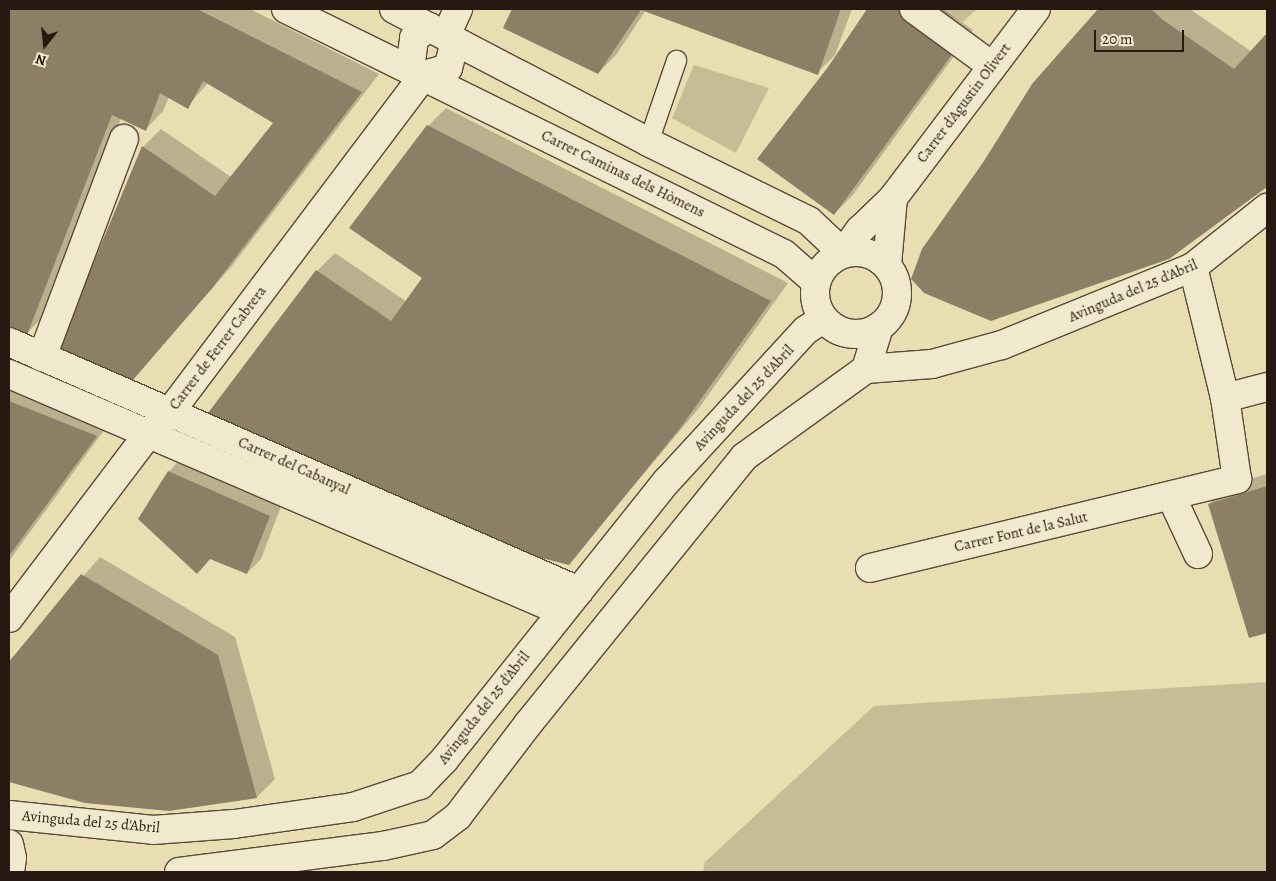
<!DOCTYPE html>
<meta charset="utf-8">
<style>
body{margin:0}
#map{position:relative;width:1276px;height:881px;overflow:hidden;background:#e9ddb2;font-family:Alegreya,serif}
div>[style]{position:absolute}
.green>*{inset:0;background:#c8bc97}
.shadow>*{inset:0;background:#0003}
.building>*{inset:0;background:#8c7f65}
.roads{filter:drop-shadow(1px 0 #584a39) drop-shadow(-1px 0 #584a39) drop-shadow(0 1px #584a39) drop-shadow(0 -1px #584a39)}
.service>*{height:19px;margin:-9.5px;padding:0 9.5px;transform-origin:9.5px;border-radius:9.5px;background:#f1e9cd}
.minor>*{height:28px;margin:-14px;padding:0 14px;transform-origin:14px;border-radius:14px;background:#f1e9cd}
.tertiary>*{height:28px;margin:-14px;padding:0 14px;transform-origin:14px;border-radius:14px;background:#f1e9cd}
.tertiary>.ring{margin:-14px;padding:0;box-sizing:content-box;background:none;border:28px solid #f1e9cd;border-radius:50%}
span{translate:-50% -50%;white-space:nowrap;text-align:center;line-height:1.15;-webkit-text-stroke:5px #f1e9cd;paint-order:stroke}
.street-label{font-size:15px;color:#271911}
.frame{position:absolute;inset:0;border:10px solid #271911;pointer-events:none}
.north{position:absolute;left:20px;top:20px;width:50px;height:50px;-webkit-text-stroke:4px #f1e9cd;paint-order:stroke;rotate:196deg;font-size:14px;font-weight:700;line-height:20px;text-align:center;color:#271911}
.north::after{content:'';display:block;margin:auto;width:18px;height:22px;background:#271911;clip-path:polygon(50% 0,100% 100%,50% 72%,0 100%)}
.scale{position:absolute;left:1094px;top:30px;width:90px;height:22px;box-sizing:border-box;border:2px solid #271911;border-top:0;padding-left:6px;font-size:15px;line-height:18px;white-space:nowrap;color:#271911;-webkit-text-stroke:4px #f1e9cd;paint-order:stroke}
</style>
<div id="map">
<div class="green">
<i style="clip-path:polygon(936px 9px,977px 9px,963px 22px)"></i>
<i style="clip-path:polygon(694px 65px,769px 88px,736px 153px,672px 118px)"></i>
<i style="clip-path:polygon(1267px 682px,1267px 872px,703px 872px,705px 862px,874px 706px)"></i>
</div>
<div class="shadow">
<i style="clip-path:polygon(9px 9px,250px 9px,379px 74px,231px 267px,133px 379px,143px 147px,161px 129px,231px 177px,274px 123px,208px 83px,187px 107px,169px 97px,163px 111px,145px 130px,121px 118px,45px 315px,27px 333px,9px 325px)"></i>
<i style="clip-path:polygon(514px 9px,852px 9px,835px 55px,817px 73px,646px 10px,616px 55px,598px 73px,505px 28px)"></i>
<i style="clip-path:polygon(869px 9px,943px 9px,973px 30px,852px 196px,834px 214px,829px 68px)"></i>
<i style="clip-path:polygon(1100px 9px,1190px 9px,1252px 52px,1267px 35px,1267px 184px,1169px 258px,985px 162px,1033px 84px)"></i>
<i style="clip-path:polygon(446px 108px,788px 283px,699px 408px,568px 564px,210px 412px,317px 271px,335px 253px,407px 302px,423px 277px,428px 126px)"></i>
<i style="clip-path:polygon(9px 382px,110px 422px,9px 561px)"></i>
<i style="clip-path:polygon(183px 457px,283px 501px,261px 559px,247px 573px,169px 471px)"></i>
<i style="clip-path:polygon(1267px 474px,1267px 632px,1250px 637px,1209px 504px,1227px 486px)"></i>
<i style="clip-path:polygon(100px 557px,235px 637px,275px 779px,257px 797px,86px 802px,9px 781px,9px 661px)"></i>
</div>
<div class="building">
<i style="clip-path:polygon(9px 9px,197px 9px,362px 92px,213px 287px,133px 380px,58px 348px,142px 146px,215px 196px,273px 123px,203px 81px,188px 109px,160px 93px,146px 131px,112px 115px,27px 335px,9px 326px)"></i>
<i style="clip-path:polygon(512px 9px,841px 9px,818px 75px,641px 10px,598px 74px,503px 28px)"></i>
<i style="clip-path:polygon(867px 9px,901px 9px,956px 49px,834px 215px,757px 159px,828px 67px)"></i>
<i style="clip-path:polygon(1098px 9px,1151px 9px,1163px 20px,1234px 69px,1267px 33px,1267px 187px,1169px 259px,991px 321px,924px 293px,911px 279px,922px 249px,984px 161px,1032px 84px)"></i>
<i style="clip-path:polygon(427px 125px,771px 301px,681px 427px,569px 565px,514px 551px,208px 413px,316px 270px,391px 321px,422px 278px,349px 228px)"></i>
<i style="clip-path:polygon(9px 401px,97px 436px,9px 556px)"></i>
<i style="clip-path:polygon(168px 471px,270px 516px,247px 574px,210px 559px,197px 574px,138px 519px)"></i>
<i style="clip-path:polygon(1267px 486px,1267px 633px,1249px 638px,1208px 504px)"></i>
<i style="clip-path:polygon(81px 574px,218px 655px,257px 798px,169px 811px,85px 803px,9px 782px,9px 662px)"></i>
</div>
<div class="roads">
<div class="service">
<i style="left:648px;top:142px;width:87px;rotate:-71.1deg"></i>
</div>
<div class="minor">
<i style="left:286px;top:9px;width:555px;rotate:26.2deg"></i>
<i style="left:784px;top:254px;width:43px;rotate:41.2deg"></i>
<i style="left:394px;top:9px;width:287px;rotate:27.6deg"></i>
<i style="left:648px;top:142px;width:179px;rotate:26.1deg"></i>
<i style="left:809px;top:221px;width:47px;rotate:43.3deg"></i>
<i style="left:914px;top:9px;width:97px;rotate:36.2deg"></i>
<i style="left:446px;top:36px;width:30px;rotate:-66deg"></i>
<i style="left:410px;top:68px;width:30px;rotate:-82deg"></i>
<i style="left:414px;top:38px;width:19px;rotate:-35deg"></i>
<i style="left:9px;top:342px;width:622px;rotate:23.6deg"></i>
<i style="left:42px;top:357px;width:233px;rotate:-69.4deg"></i>
<i style="left:866px;top:369px;width:66px;rotate:-4.3deg"></i>
<i style="left:932px;top:364px;width:73px;rotate:-15.2deg"></i>
<i style="left:1002px;top:345px;width:206px;rotate:-22.2deg"></i>
<i style="left:1193px;top:267px;width:95px;rotate:-38.6deg"></i>
<i style="left:9px;top:374px;width:601px;rotate:23.24deg"></i>
<i style="left:1225px;top:398px;width:43px;rotate:-14.7deg"></i>
<i style="left:1171px;top:496px;width:64px;rotate:65deg"></i>
<i style="left:870px;top:568px;width:378px;rotate:-13.6deg"></i>
<i style="left:1237px;top:479px;width:82px;rotate:-98.4deg"></i>
<i style="left:1225px;top:398px;width:135px;rotate:-103.7deg"></i>
<i style="left:9px;top:618px;width:231px;rotate:-52.9deg"></i>
<i style="left:148px;top:434px;width:31px;rotate:-45deg"></i>
<i style="left:170px;top:412px;width:422px;rotate:-53deg"></i>
<i style="left:424px;top:75px;width:25px;rotate:-16deg"></i>
<i style="left:448px;top:68px;width:28px;rotate:-75deg"></i>
</div>
<div class="tertiary">
<i class="ring" style="left:815px;top:252px;width:54px;height:54px"></i>
<i style="left:843px;top:253px;width:29px;rotate:-54deg"></i>
<i style="left:860px;top:230px;width:46px;rotate:-44.1deg"></i>
<i style="left:893px;top:198px;width:237px;rotate:-52.9deg"></i>
<i style="left:887px;top:265px;width:67px;rotate:-84.9deg"></i>
<i style="left:9px;top:815px;width:145px;rotate:5.9deg"></i>
<i style="left:153px;top:830px;width:81px;rotate:-4.2deg"></i>
<i style="left:234px;top:824px;width:120px;rotate:-8.1deg"></i>
<i style="left:353px;top:807px;width:71px;rotate:-18.2deg"></i>
<i style="left:420px;top:785px;width:35px;rotate:-46deg"></i>
<i style="left:444px;top:760px;width:357px;rotate:-51.4deg"></i>
<i style="left:667px;top:481px;width:205px;rotate:-47.4deg"></i>
<i style="left:806px;top:330px;width:20px;rotate:-33deg"></i>
<i style="left:9px;top:844px;width:14px;rotate:78deg"></i>
<i style="left:12px;top:858px;width:14px;rotate:98deg"></i>
<i style="left:179px;top:872px;width:206px;rotate:-7.3deg"></i>
<i style="left:383px;top:846px;width:51px;rotate:-12.4deg"></i>
<i style="left:433px;top:835px;width:31px;rotate:-37deg"></i>
<i style="left:458px;top:816px;width:116px;rotate:-52.7deg"></i>
<i style="left:528px;top:724px;width:343px;rotate:-51deg"></i>
<i style="left:744px;top:457px;width:150px;rotate:-35.8deg"></i>
<i style="left:866px;top:369px;width:44px;rotate:-72.8deg"></i>
</div>
</div>
<div class="street-label">
<span style="left:964px;top:103px;rotate:-53deg">Carrer d'Agustin Olivert</span>
<span style="left:623px;top:174px;rotate:26deg">Carrer Caminas dels Hòmens</span>
<span style="left:1133px;top:291px;rotate:-23deg">Avinguda del 25 d'Abril</span>
<span style="left:218px;top:348px;rotate:-53deg">Carrer de Ferrer Cabrera</span>
<span style="left:744px;top:398px;rotate:-47deg">Avinguda del 25 d'Abril</span>
<span style="left:294px;top:466px;rotate:24deg">Carrer del Cabanyal</span>
<span style="left:1021px;top:532px;rotate:-13deg">Carrer Font de la Salut</span>
<span style="left:484px;top:708px;rotate:-52deg">Avinguda del 25 d'Abril</span>
<span style="left:91px;top:822px;rotate:5deg">Avinguda del 25 d'Abril</span>
</div>
<div class="frame"></div>
<div class="north">N</div>
<div class="scale">20 m</div>
</div>
